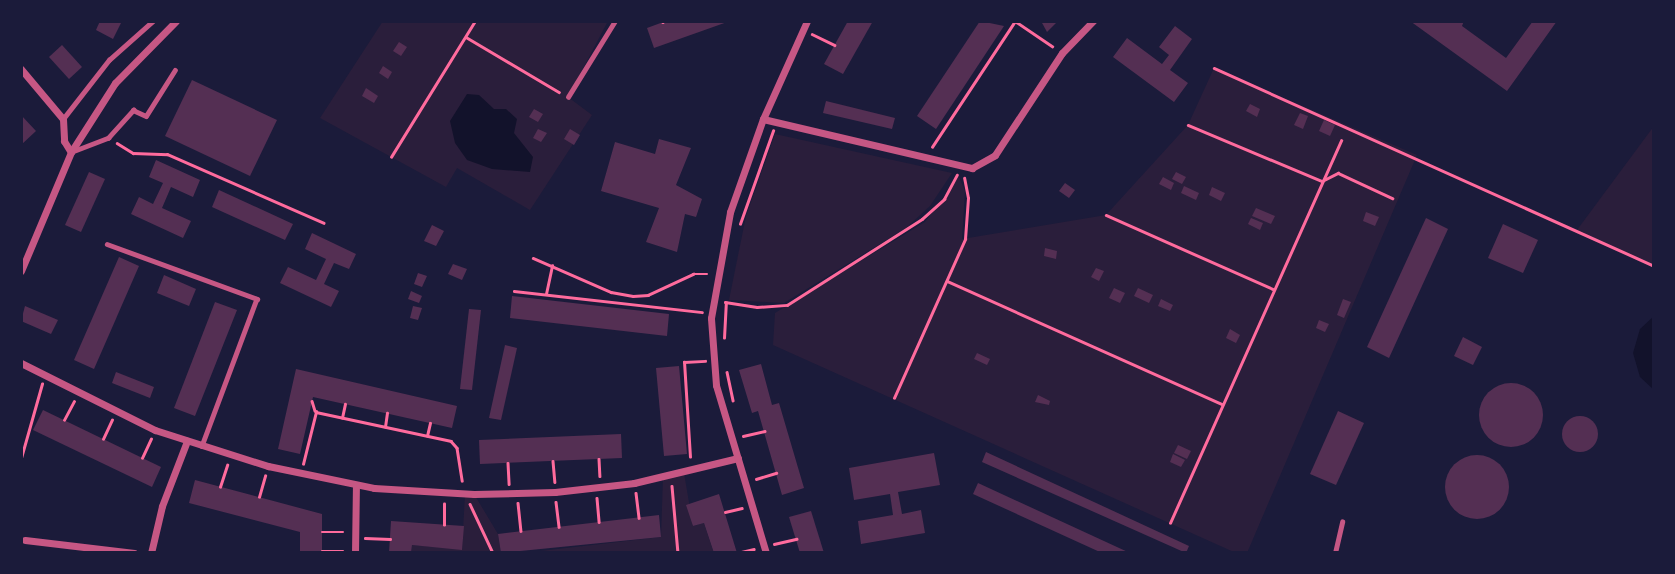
<!DOCTYPE html>
<style>
body{margin:0}
#map{position:relative;width:1675px;height:574px;overflow:hidden;background:#1b1b3a;font-family:"Exo 2",sans-serif}
div>[style]{position:absolute}
.green>*{inset:0;background:#2a1e3b}
.water>*{inset:0;background:#12122b}
.building>*{inset:0;background:#542f53}
.round{border-radius:50%}
.path>*{height:2.5px;margin:-1.25px;padding:0 1.25px;transform-origin:1.25px;border-radius:1.25px;background:#ff6b9d}
.service>*{height:4.5px;margin:-2.25px;padding:0 2.25px;transform-origin:2.25px;border-radius:2.25px;background:#c65784}
.minor>*{height:7px;margin:-3.5px;padding:0 3.5px;transform-origin:3.5px;border-radius:3.5px;background:#c65784}
span{translate:-50% -50%;white-space:nowrap;text-align:center;line-height:1.15;-webkit-text-stroke:5px #1b1b3a;paint-order:stroke}
.frame{position:absolute;inset:0;border:23px solid #1b1b3a;pointer-events:none}
</style>
<div id="map">
<div class="green">
<i style="clip-path:polygon(383px 21px,608px 21px,568px 97px,592px 115px,530px 210px,457px 168px,446px 187px,320px 118px)"></i>
<i style="clip-path:polygon(1214px 68px,1417px 155px,1247px 553px,1236px 553px,773px 345px,775px 313px,925px 222px,959px 177px,965px 191px,962px 239px,1106px 215px,1188px 125px)"></i>
<i style="clip-path:polygon(1654px 126px,1654px 266px,1577px 230px)"></i>
<i style="clip-path:polygon(775px 134px,952px 173px,930px 206px,906px 228px,784px 303px,729px 300px,746px 216px)"></i>
<i style="clip-path:polygon(684px 473px,693px 526px,704px 523px,714px 553px,523px 553px,661px 537px,663px 477px)"></i>
<i style="clip-path:polygon(465px 494px,474px 494px,498px 534px,501px 553px,411px 553px,412px 545px,462px 549px)"></i>
</div>
<div class="water">
<i style="clip-path:polygon(467px 94px,479px 95px,494px 109px,506px 109px,517px 119px,514px 133px,533px 157px,530px 172px,492px 169px,467px 160px,455px 143px,450px 121px)"></i>
<i style="clip-path:polygon(1654px 316px,1654px 390px,1640px 377px,1633px 353px,1640px 329px)"></i>
</div>
<div class="building">
<i style="clip-path:polygon(100px 21px,122px 21px,113px 39px,96px 30px)"></i>
<i style="clip-path:polygon(666px 21px,730px 21px,654px 48px,647px 28px)"></i>
<i style="clip-path:polygon(848px 21px,873px 21px,843px 74px,824px 64px)"></i>
<i style="clip-path:polygon(980px 21px,1004px 26px,936px 129px,917px 116px)"></i>
<i style="clip-path:polygon(1041px 21px,1058px 21px,1047px 32px)"></i>
<i style="clip-path:polygon(1410px 21px,1464px 21px,1462px 26px,1506px 58px,1533px 21px,1557px 21px,1507px 91px)"></i>
<i style="clip-path:polygon(1175px 26px,1192px 39px,1170px 70px,1188px 83px,1174px 102px,1113px 57px,1127px 38px,1162px 64px,1169px 55px,1159px 47px)"></i>
<i style="clip-path:polygon(399px 42px,407px 47px,401px 56px,393px 51px)"></i>
<i style="clip-path:polygon(62px 45px,82px 67px,69px 79px,49px 57px)"></i>
<i style="clip-path:polygon(383px 66px,392px 72px,388px 79px,379px 73px)"></i>
<i style="clip-path:polygon(192px 80px,277px 120px,250px 176px,165px 136px)"></i>
<i style="clip-path:polygon(366px 88px,378px 96px,374px 103px,362px 96px)"></i>
<i style="clip-path:polygon(826px 101px,895px 118px,892px 129px,823px 113px)"></i>
<i style="clip-path:polygon(1250px 104px,1260px 109px,1257px 117px,1246px 111px)"></i>
<i style="clip-path:polygon(534px 109px,543px 114px,538px 122px,529px 117px)"></i>
<i style="clip-path:polygon(1300px 113px,1308px 116px,1303px 129px,1294px 125px)"></i>
<i style="clip-path:polygon(21px 115px,36px 131px,21px 145px)"></i>
<i style="clip-path:polygon(1324px 120px,1335px 125px,1330px 136px,1319px 131px)"></i>
<i style="clip-path:polygon(538px 129px,547px 133px,541px 142px,533px 138px)"></i>
<i style="clip-path:polygon(570px 129px,580px 135px,574px 145px,564px 139px)"></i>
<i style="clip-path:polygon(659px 139px,691px 148px,676px 185px,702px 199px,696px 217px,685px 214px,677px 252px,646px 242px,659px 208px,601px 191px,615px 142px,655px 154px)"></i>
<i style="clip-path:polygon(156px 160px,200px 180px,193px 197px,171px 187px,162px 208px,191px 221px,183px 238px,131px 214px,139px 197px,153px 204px,163px 183px,149px 177px)"></i>
<i style="clip-path:polygon(89px 172px,105px 179px,81px 232px,65px 225px)"></i>
<i style="clip-path:polygon(1176px 172px,1186px 177px,1182px 184px,1172px 179px)"></i>
<i style="clip-path:polygon(1163px 177px,1174px 183px,1171px 190px,1159px 184px)"></i>
<i style="clip-path:polygon(1065px 183px,1075px 190px,1069px 198px,1059px 191px)"></i>
<i style="clip-path:polygon(1184px 186px,1199px 193px,1196px 200px,1181px 193px)"></i>
<i style="clip-path:polygon(1212px 187px,1225px 193px,1221px 201px,1209px 195px)"></i>
<i style="clip-path:polygon(219px 190px,293px 224px,285px 240px,212px 207px)"></i>
<i style="clip-path:polygon(1256px 208px,1275px 216px,1271px 224px,1252px 216px)"></i>
<i style="clip-path:polygon(1366px 212px,1379px 217px,1375px 226px,1363px 221px)"></i>
<i style="clip-path:polygon(1251px 218px,1263px 223px,1260px 230px,1248px 224px)"></i>
<i style="clip-path:polygon(1426px 218px,1448px 229px,1389px 358px,1367px 347px)"></i>
<i style="clip-path:polygon(1503px 224px,1538px 240px,1523px 273px,1488px 258px)"></i>
<i style="clip-path:polygon(432px 225px,444px 231px,436px 246px,424px 241px)"></i>
<i style="clip-path:polygon(312px 233px,356px 254px,349px 269px,334px 263px,324px 284px,339px 291px,331px 307px,280px 283px,288px 267px,316px 280px,326px 259px,305px 249px)"></i>
<i style="clip-path:polygon(1045px 248px,1057px 251px,1056px 259px,1044px 256px)"></i>
<i style="clip-path:polygon(119px 257px,139px 266px,94px 369px,74px 360px)"></i>
<i style="clip-path:polygon(453px 264px,467px 269px,462px 280px,448px 274px)"></i>
<i style="clip-path:polygon(1096px 268px,1104px 271px,1099px 281px,1091px 277px)"></i>
<i style="clip-path:polygon(418px 273px,427px 276px,422px 287px,414px 284px)"></i>
<i style="clip-path:polygon(164px 275px,196px 289px,189px 306px,157px 293px)"></i>
<i style="clip-path:polygon(1114px 288px,1125px 293px,1120px 303px,1109px 298px)"></i>
<i style="clip-path:polygon(1138px 288px,1153px 295px,1149px 303px,1134px 296px)"></i>
<i style="clip-path:polygon(411px 291px,422px 296px,419px 303px,408px 299px)"></i>
<i style="clip-path:polygon(512px 296px,669px 314px,667px 336px,510px 318px)"></i>
<i style="clip-path:polygon(1161px 299px,1173px 305px,1170px 311px,1158px 306px)"></i>
<i style="clip-path:polygon(1343px 299px,1351px 302px,1344px 318px,1337px 315px)"></i>
<i style="clip-path:polygon(215px 302px,237px 310px,195px 416px,174px 408px)"></i>
<i style="clip-path:polygon(25px 306px,58px 320px,51px 334px,21px 321px)"></i>
<i style="clip-path:polygon(413px 306px,422px 308px,418px 320px,410px 318px)"></i>
<i style="clip-path:polygon(469px 309px,481px 310px,472px 390px,460px 389px)"></i>
<i style="clip-path:polygon(1319px 320px,1329px 324px,1325px 332px,1316px 328px)"></i>
<i style="clip-path:polygon(1230px 329px,1240px 335px,1236px 343px,1226px 338px)"></i>
<i style="clip-path:polygon(1463px 337px,1482px 347px,1473px 365px,1454px 356px)"></i>
<i style="clip-path:polygon(505px 345px,517px 348px,501px 420px,489px 418px)"></i>
<i style="clip-path:polygon(977px 353px,990px 359px,987px 365px,974px 359px)"></i>
<i style="clip-path:polygon(761px 364px,772px 405px,779px 403px,804px 488px,782px 495px,758px 411px,752px 413px,739px 370px)"></i>
<i style="clip-path:polygon(679px 366px,687px 454px,664px 456px,656px 368px)"></i>
<i style="clip-path:polygon(296px 369px,457px 406px,452px 428px,313px 397px,300px 454px,278px 449px)"></i>
<i style="clip-path:polygon(116px 372px,154px 387px,150px 398px,112px 383px)"></i>
<i class="round" style="left:1479px;top:383px;width:64px;height:64px"></i>
<i style="clip-path:polygon(1038px 395px,1050px 401px,1049px 405px,1035px 402px)"></i>
<i style="clip-path:polygon(43px 410px,161px 467px,152px 487px,33px 430px)"></i>
<i style="clip-path:polygon(1338px 411px,1364px 423px,1336px 485px,1310px 474px)"></i>
<i class="round" style="left:1562px;top:416px;width:36px;height:36px"></i>
<i style="clip-path:polygon(621px 434px,622px 458px,480px 464px,479px 440px)"></i>
<i style="clip-path:polygon(1178px 445px,1191px 451px,1187px 459px,1174px 453px)"></i>
<i style="clip-path:polygon(986px 452px,1189px 546px,1186px 553px,982px 462px)"></i>
<i style="clip-path:polygon(934px 453px,940px 485px,898px 492px,902px 514px,921px 510px,925px 533px,861px 544px,858px 521px,893px 515px,890px 494px,854px 500px,849px 468px)"></i>
<i style="clip-path:polygon(1173px 454px,1185px 460px,1181px 467px,1170px 462px)"></i>
<i class="round" style="left:1445px;top:455px;width:64px;height:64px"></i>
<i style="clip-path:polygon(195px 480px,322px 514px,322px 553px,300px 553px,300px 532px,189px 503px)"></i>
<i style="clip-path:polygon(978px 483px,1130px 553px,1102px 553px,973px 494px)"></i>
<i style="clip-path:polygon(719px 494px,737px 553px,714px 553px,704px 523px,693px 526px,686px 505px)"></i>
<i style="clip-path:polygon(811px 511px,824px 553px,800px 553px,789px 517px)"></i>
<i style="clip-path:polygon(659px 515px,661px 537px,501px 553px,498px 534px)"></i>
<i style="clip-path:polygon(391px 521px,464px 526px,462px 550px,412px 545px,411px 553px,389px 553px)"></i>
</div>
<div class="path">
<i style="left:647px;top:21px;width:1px"></i>
<i style="left:663px;top:21px;width:1px;rotate:90deg"></i>
<i style="left:812px;top:34px;width:25px;rotate:26deg"></i>
<i style="left:466px;top:37px;width:108px;rotate:30.6deg"></i>
<i style="left:1214px;top:68px;width:482px;rotate:24.2deg"></i>
<i style="left:1188px;top:125px;width:145px;rotate:22.7deg"></i>
<i style="left:1322px;top:181px;width:18px;rotate:-27deg"></i>
<i style="left:1338px;top:173px;width:60px;rotate:24.8deg"></i>
<i style="left:117px;top:143px;width:19px;rotate:32deg"></i>
<i style="left:133px;top:153px;width:34px;rotate:2deg"></i>
<i style="left:167px;top:154px;width:171px;rotate:23.7deg"></i>
<i style="left:932px;top:147px;width:151px;rotate:-56.6deg"></i>
<i style="left:1015px;top:21px;width:45px;rotate:34deg"></i>
<i style="left:391px;top:157px;width:160px;rotate:-58.3deg"></i>
<i style="left:1106px;top:215px;width:183px;rotate:23.9deg"></i>
<i style="left:740px;top:224px;width:99px;rotate:-70.5deg"></i>
<i style="left:533px;top:258px;width:85px;rotate:23.6deg"></i>
<i style="left:611px;top:292px;width:22px;rotate:10deg"></i>
<i style="left:633px;top:296px;width:15px;rotate:-4deg"></i>
<i style="left:648px;top:295px;width:50px;rotate:-25deg"></i>
<i style="left:693px;top:274px;width:14px"></i>
<i style="left:947px;top:281px;width:301px;rotate:24.1deg"></i>
<i style="left:514px;top:291px;width:189px;rotate:6.4deg"></i>
<i style="left:546px;top:294px;width:29px;rotate:-78deg"></i>
<i style="left:725px;top:302px;width:32px;rotate:9deg"></i>
<i style="left:757px;top:307px;width:30px;rotate:-4deg"></i>
<i style="left:787px;top:305px;width:160px;rotate:-32.5deg"></i>
<i style="left:922px;top:219px;width:30px;rotate:-42deg"></i>
<i style="left:944px;top:199px;width:27px;rotate:-62deg"></i>
<i style="left:724px;top:338px;width:35px;rotate:-87deg"></i>
<i style="left:727px;top:372px;width:29px;rotate:78deg"></i>
<i style="left:894px;top:398px;width:174px;rotate:-65.9deg"></i>
<i style="left:965px;top:239px;width:41px;rotate:-85.8deg"></i>
<i style="left:968px;top:198px;width:20px;rotate:-101deg"></i>
<i style="left:312px;top:401px;width:10px;rotate:73deg"></i>
<i style="left:342px;top:418px;width:14px;rotate:-78deg"></i>
<i style="left:64px;top:420px;width:21px;rotate:-62deg"></i>
<i style="left:385px;top:427px;width:14px;rotate:-82deg"></i>
<i style="left:427px;top:436px;width:13px;rotate:-77deg"></i>
<i style="left:743px;top:436px;width:22px;rotate:-13deg"></i>
<i style="left:103px;top:439px;width:21px;rotate:-65deg"></i>
<i style="left:690px;top:457px;width:95px;rotate:-93.6deg"></i>
<i style="left:684px;top:362px;width:21px;rotate:-3deg"></i>
<i style="left:21px;top:458px;width:77px;rotate:-74.2deg"></i>
<i style="left:142px;top:458px;width:21px;rotate:-65deg"></i>
<i style="left:599px;top:459px;width:17px;rotate:87deg"></i>
<i style="left:553px;top:461px;width:21px;rotate:85deg"></i>
<i style="left:508px;top:463px;width:21px;rotate:87deg"></i>
<i style="left:303px;top:464px;width:54px;rotate:-76deg"></i>
<i style="left:316px;top:412px;width:138px;rotate:12.1deg"></i>
<i style="left:451px;top:441px;width:9px;rotate:49deg"></i>
<i style="left:457px;top:448px;width:33px;rotate:81deg"></i>
<i style="left:756px;top:479px;width:21px;rotate:-17deg"></i>
<i style="left:672px;top:486px;width:67px;rotate:84.9deg"></i>
<i style="left:220px;top:487px;width:23px;rotate:-72deg"></i>
<i style="left:636px;top:493px;width:25px;rotate:83deg"></i>
<i style="left:259px;top:497px;width:22px;rotate:-74deg"></i>
<i style="left:597px;top:498px;width:24px;rotate:85deg"></i>
<i style="left:556px;top:502px;width:25px;rotate:83deg"></i>
<i style="left:518px;top:503px;width:28px;rotate:84deg"></i>
<i style="left:470px;top:504px;width:54px;rotate:64.9deg"></i>
<i style="left:725px;top:512px;width:17px;rotate:-13deg"></i>
<i style="left:1170px;top:523px;width:419px;rotate:-65.9deg"></i>
<i style="left:444px;top:525px;width:21px;rotate:-90deg"></i>
<i style="left:322px;top:532px;width:21px"></i>
<i style="left:365px;top:538px;width:25px;rotate:2deg"></i>
<i style="left:774px;top:544px;width:23px;rotate:-13deg"></i>
<i style="left:322px;top:551px;width:21px"></i>
<i style="left:737px;top:553px;width:17px;rotate:-13deg"></i>
</div>
<div class="service">
<i style="left:568px;top:97px;width:89px;rotate:-58.3deg"></i>
<i style="left:63px;top:119px;width:75px;rotate:-52.1deg"></i>
<i style="left:109px;top:60px;width:59px;rotate:-41.6deg"></i>
<i style="left:71px;top:152px;width:40px;rotate:-21deg"></i>
<i style="left:108px;top:138px;width:38px;rotate:-48deg"></i>
<i style="left:133px;top:110px;width:14px;rotate:25deg"></i>
<i style="left:146px;top:116px;width:54px;rotate:-57.8deg"></i>
<i style="left:107px;top:244px;width:160px;rotate:20.1deg"></i>
<i style="left:257px;top:299px;width:157px;rotate:110.5deg"></i>
<i style="left:1335px;top:553px;width:32px;rotate:-77deg"></i>
</div>
<div class="minor">
<i style="left:21px;top:69px;width:65px;rotate:50deg"></i>
<i style="left:63px;top:119px;width:22px;rotate:87deg"></i>
<i style="left:64px;top:141px;width:13px;rotate:58deg"></i>
<i style="left:763px;top:119px;width:215px;rotate:13.2deg"></i>
<i style="left:972px;top:168px;width:26px;rotate:-29deg"></i>
<i style="left:995px;top:155px;width:122px;rotate:-56.7deg"></i>
<i style="left:1062px;top:53px;width:45px;rotate:-45.9deg"></i>
<i style="left:21px;top:271px;width:129px;rotate:-67.2deg"></i>
<i style="left:71px;top:152px;width:82px;rotate:-57.5deg"></i>
<i style="left:115px;top:83px;width:87px;rotate:-45.5deg"></i>
<i style="left:21px;top:363px;width:150px;rotate:26.6deg"></i>
<i style="left:155px;top:430px;width:119px;rotate:17.7deg"></i>
<i style="left:268px;top:466px;width:108px;rotate:11.7deg"></i>
<i style="left:374px;top:488px;width:100px;rotate:3.4deg"></i>
<i style="left:474px;top:494px;width:81px;rotate:-1.4deg"></i>
<i style="left:555px;top:492px;width:80px;rotate:-6.5deg"></i>
<i style="left:634px;top:483px;width:107px;rotate:-13.5deg"></i>
<i style="left:25px;top:540px;width:110px;rotate:6.8deg"></i>
<i style="left:151px;top:553px;width:48px;rotate:-76.8deg"></i>
<i style="left:162px;top:506px;width:70px;rotate:-69deg"></i>
<i style="left:355px;top:553px;width:68px;rotate:-89.2deg"></i>
<i style="left:766px;top:553px;width:175px;rotate:-106.6deg"></i>
<i style="left:716px;top:385px;width:67px;rotate:-94.3deg"></i>
<i style="left:711px;top:318px;width:108px;rotate:-79.8deg"></i>
<i style="left:730px;top:212px;width:99px;rotate:-70.5deg"></i>
<i style="left:763px;top:119px;width:107px;rotate:-65.8deg"></i>
</div>
<div class="frame"></div>
</div>
